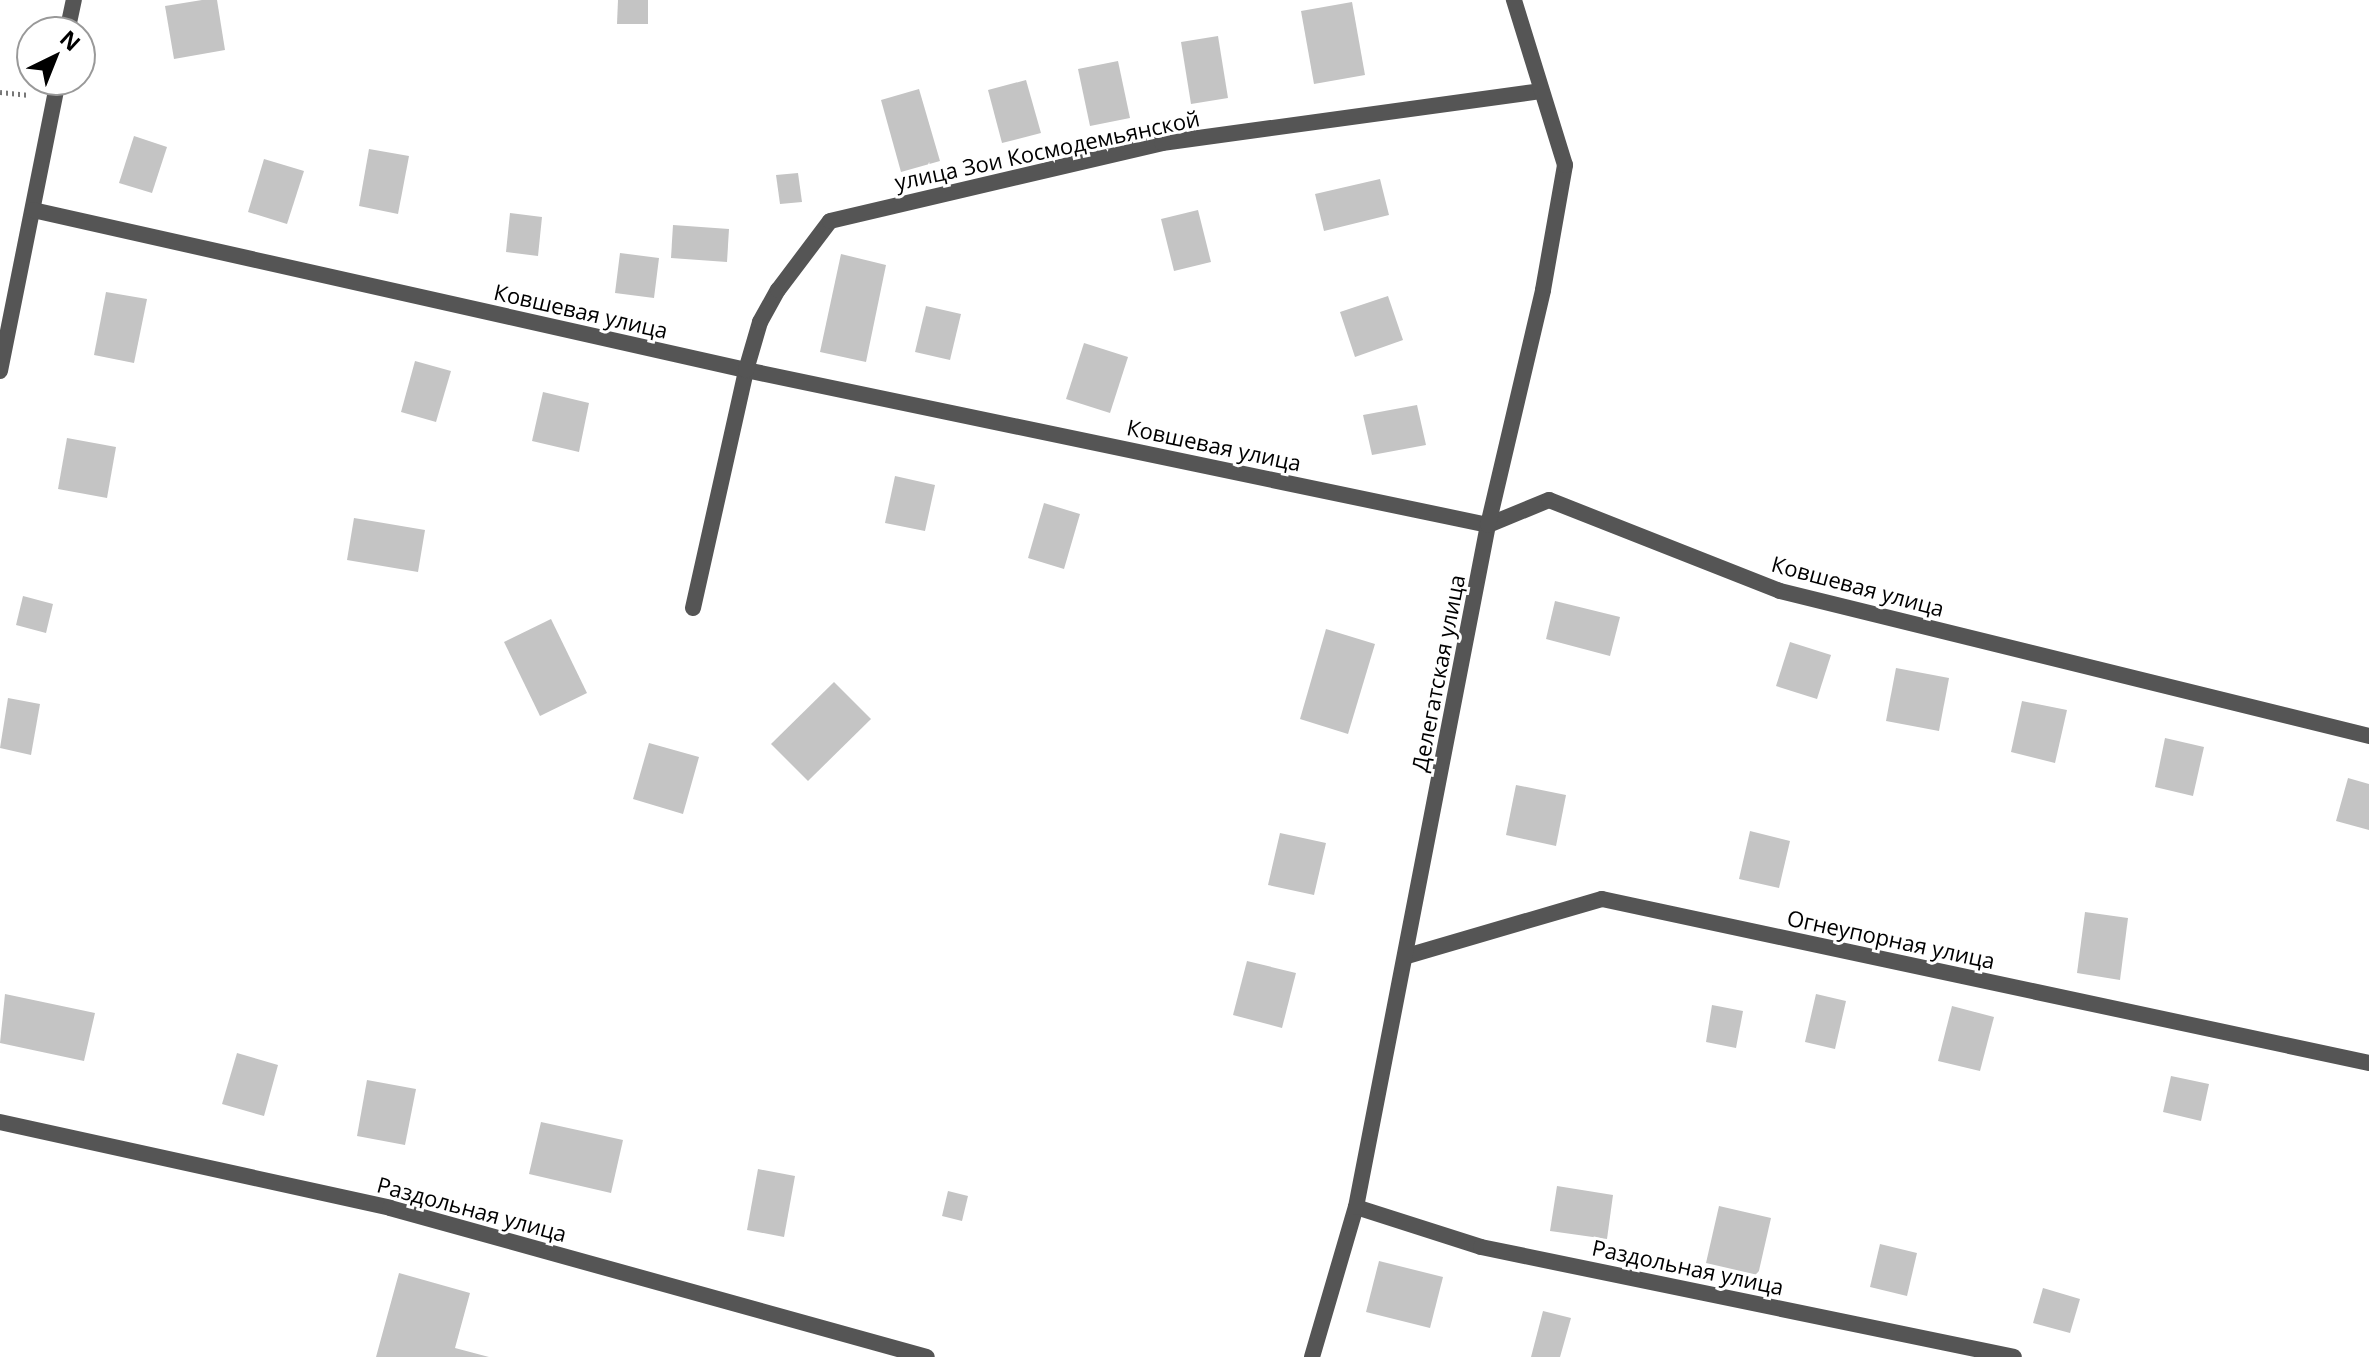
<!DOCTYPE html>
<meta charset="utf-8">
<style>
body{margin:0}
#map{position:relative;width:2369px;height:1357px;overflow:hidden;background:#fff;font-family:"Open Sans",sans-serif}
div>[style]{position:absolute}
.building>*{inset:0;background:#c4c4c4}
.path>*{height:5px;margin-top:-2.5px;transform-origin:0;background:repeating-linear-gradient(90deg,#777 0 2px,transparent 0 6px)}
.service>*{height:16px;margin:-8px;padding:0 8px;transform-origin:8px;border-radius:8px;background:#555}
.minor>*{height:16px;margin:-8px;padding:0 8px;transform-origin:8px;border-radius:8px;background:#555}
span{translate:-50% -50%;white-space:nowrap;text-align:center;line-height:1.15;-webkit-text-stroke:6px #fff;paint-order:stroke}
.street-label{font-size:22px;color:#000}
.north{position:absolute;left:16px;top:16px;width:80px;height:80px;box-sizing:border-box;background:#fff;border:2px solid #999;border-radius:50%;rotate:43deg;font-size:22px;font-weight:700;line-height:32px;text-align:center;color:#000}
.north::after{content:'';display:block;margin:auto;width:28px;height:36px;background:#000;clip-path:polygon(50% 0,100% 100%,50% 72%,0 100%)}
</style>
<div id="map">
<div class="building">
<i style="clip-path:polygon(202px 0,217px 0,225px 50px,174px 59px,165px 6px)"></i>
<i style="clip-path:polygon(618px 0,648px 0,648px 24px,617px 24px)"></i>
<i style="clip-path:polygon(1352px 2px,1365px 75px,1314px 84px,1301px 11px)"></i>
<i style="clip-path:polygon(1218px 36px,1228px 98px,1191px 104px,1181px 42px)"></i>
<i style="clip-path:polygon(1118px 61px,1130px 118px,1090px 126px,1078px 69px)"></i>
<i style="clip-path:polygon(1026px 80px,1041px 133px,1002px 143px,988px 90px)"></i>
<i style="clip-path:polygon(919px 89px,940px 161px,901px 172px,881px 100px)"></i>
<i style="clip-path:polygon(134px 136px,167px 147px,152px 193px,119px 183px)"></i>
<i style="clip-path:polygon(369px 149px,409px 156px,398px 214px,359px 206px)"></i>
<i style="clip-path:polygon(264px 159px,304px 171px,287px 224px,248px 212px)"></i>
<i style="clip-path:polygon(798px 173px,802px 202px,780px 204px,776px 175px)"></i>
<i style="clip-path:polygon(1380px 179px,1389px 215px,1324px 231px,1315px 194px)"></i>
<i style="clip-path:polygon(1198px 210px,1211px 262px,1174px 271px,1161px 219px)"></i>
<i style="clip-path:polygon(510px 213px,542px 217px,538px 256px,506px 252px)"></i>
<i style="clip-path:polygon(673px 225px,729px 229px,727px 262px,671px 258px)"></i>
<i style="clip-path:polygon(620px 253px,659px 258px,654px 298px,615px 293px)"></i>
<i style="clip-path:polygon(841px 254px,886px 265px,866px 362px,820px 352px)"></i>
<i style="clip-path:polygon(106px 292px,147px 299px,134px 363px,94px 355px)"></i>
<i style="clip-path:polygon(1388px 296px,1403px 340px,1355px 357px,1340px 312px)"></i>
<i style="clip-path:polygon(926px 306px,961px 314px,950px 360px,915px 352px)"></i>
<i style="clip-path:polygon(1084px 343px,1128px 357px,1110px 413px,1066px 399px)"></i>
<i style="clip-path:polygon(415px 361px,451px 371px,436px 422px,401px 412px)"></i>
<i style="clip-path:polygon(543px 392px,589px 403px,579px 452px,532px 441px)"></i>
<i style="clip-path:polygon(1417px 405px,1426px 445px,1372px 455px,1363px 415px)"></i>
<i style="clip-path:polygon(67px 438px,116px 447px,107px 498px,58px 489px)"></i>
<i style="clip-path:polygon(895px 476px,935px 485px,925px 531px,885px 523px)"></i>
<i style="clip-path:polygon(1044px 503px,1080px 514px,1064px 569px,1028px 558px)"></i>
<i style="clip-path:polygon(354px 518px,425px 530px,418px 572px,347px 560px)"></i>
<i style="clip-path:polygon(23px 596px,53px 604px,46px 633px,16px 625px)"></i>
<i style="clip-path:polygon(1555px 601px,1620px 617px,1610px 656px,1546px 639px)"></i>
<i style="clip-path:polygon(551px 619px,587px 693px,540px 716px,504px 642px)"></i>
<i style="clip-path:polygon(1326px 629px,1375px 644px,1348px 734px,1300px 719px)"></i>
<i style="clip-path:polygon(1790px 642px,1831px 655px,1817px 699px,1776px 686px)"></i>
<i style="clip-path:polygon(1896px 668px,1949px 678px,1939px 731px,1886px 721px)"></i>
<i style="clip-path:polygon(834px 682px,871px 719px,808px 781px,771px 744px)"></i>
<i style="clip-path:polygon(8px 698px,40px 704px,31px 755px,0 748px)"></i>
<i style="clip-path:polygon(2022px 701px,2067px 710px,2055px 763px,2011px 752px)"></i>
<i style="clip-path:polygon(2165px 738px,2204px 747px,2193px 796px,2155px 787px)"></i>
<i style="clip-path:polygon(649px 743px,699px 757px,683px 814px,633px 799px)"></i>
<i style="clip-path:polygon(2348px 778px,2369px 784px,2369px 830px,2336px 821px)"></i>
<i style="clip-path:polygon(1516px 785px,1566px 795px,1556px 846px,1506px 835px)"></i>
<i style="clip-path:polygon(1750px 831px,1790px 841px,1779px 888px,1739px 879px)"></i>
<i style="clip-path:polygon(1280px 833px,1326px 843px,1314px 895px,1268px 885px)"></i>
<i style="clip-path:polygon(2085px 912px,2128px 918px,2120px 980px,2077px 973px)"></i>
<i style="clip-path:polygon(1247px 961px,1296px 973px,1282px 1028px,1233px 1015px)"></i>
<i style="clip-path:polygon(5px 994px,95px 1013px,84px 1061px,0 1043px)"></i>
<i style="clip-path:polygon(1816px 994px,1846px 1001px,1835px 1049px,1805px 1042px)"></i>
<i style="clip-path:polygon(1712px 1005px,1743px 1011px,1736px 1048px,1706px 1042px)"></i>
<i style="clip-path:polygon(1952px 1006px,1994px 1017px,1980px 1071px,1938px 1061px)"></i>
<i style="clip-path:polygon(237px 1053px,278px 1065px,264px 1116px,222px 1104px)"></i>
<i style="clip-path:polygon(2171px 1076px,2209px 1084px,2201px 1121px,2163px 1112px)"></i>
<i style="clip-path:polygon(367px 1080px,416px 1089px,405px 1145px,357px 1136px)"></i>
<i style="clip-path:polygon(541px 1122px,623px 1140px,611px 1193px,529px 1174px)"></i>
<i style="clip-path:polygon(758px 1169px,795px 1176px,784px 1237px,747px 1230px)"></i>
<i style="clip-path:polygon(1557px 1186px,1613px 1195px,1607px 1239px,1550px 1231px)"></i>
<i style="clip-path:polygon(948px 1191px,968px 1196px,962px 1221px,942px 1216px)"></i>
<i style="clip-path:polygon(1719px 1206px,1771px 1218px,1758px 1275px,1706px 1263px)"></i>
<i style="clip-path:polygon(1880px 1244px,1917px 1253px,1907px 1296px,1870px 1287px)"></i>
<i style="clip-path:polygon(1379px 1261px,1443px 1277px,1430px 1328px,1366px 1312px)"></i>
<i style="clip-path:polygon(399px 1273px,470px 1293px,455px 1348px,489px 1357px,376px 1357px)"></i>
<i style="clip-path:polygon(2043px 1288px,2080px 1299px,2070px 1333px,2033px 1323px)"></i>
<i style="clip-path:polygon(1543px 1311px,1571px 1318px,1560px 1357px,1531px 1357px)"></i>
</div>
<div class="path">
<i style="left:0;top:92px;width:27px;rotate:6deg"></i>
</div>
<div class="service">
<i style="left:67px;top:32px;width:33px;rotate:-78deg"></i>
<i style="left:0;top:371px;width:297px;rotate:-78.7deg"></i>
<i style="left:693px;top:608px;width:244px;rotate:-77.4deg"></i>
</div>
<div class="minor">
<i style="left:33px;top:210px;width:731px;rotate:12.65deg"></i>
<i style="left:746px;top:370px;width:758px;rotate:11.8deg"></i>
<i style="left:1488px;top:525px;width:66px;rotate:-22.3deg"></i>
<i style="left:1549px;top:500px;width:248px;rotate:21.5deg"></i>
<i style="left:1780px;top:591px;width:607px;rotate:13.83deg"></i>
<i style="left:746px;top:370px;width:50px;rotate:-73.7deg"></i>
<i style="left:760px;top:322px;width:37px;rotate:-61deg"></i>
<i style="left:778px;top:290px;width:86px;rotate:-53deg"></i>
<i style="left:830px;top:221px;width:341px;rotate:-13.2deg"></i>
<i style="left:1162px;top:143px;width:382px;rotate:-7.8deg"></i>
<i style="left:1407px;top:956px;width:203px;rotate:-16.3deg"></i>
<i style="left:1602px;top:899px;width:784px;rotate:12.07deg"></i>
<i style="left:0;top:1122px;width:399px;rotate:12.4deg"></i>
<i style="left:390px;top:1208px;width:557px;rotate:15.51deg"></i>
<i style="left:1356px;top:1207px;width:131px;rotate:17.7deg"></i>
<i style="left:1481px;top:1247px;width:544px;rotate:11.66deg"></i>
<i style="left:1312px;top:1357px;width:156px;rotate:-73.7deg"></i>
<i style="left:1356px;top:1207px;width:695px;rotate:-79.05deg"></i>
<i style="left:1488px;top:525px;width:241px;rotate:-76.8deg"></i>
<i style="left:1543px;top:290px;width:127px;rotate:-80deg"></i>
<i style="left:1565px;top:165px;width:173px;rotate:-107.2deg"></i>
</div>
<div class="street-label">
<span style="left:1047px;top:150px;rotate:-12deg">улица Зои Космодемьянской</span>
<span style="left:581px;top:311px;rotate:13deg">Ковшевая улица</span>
<span style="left:1214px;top:445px;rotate:12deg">Ковшевая улица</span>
<span style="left:1858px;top:586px;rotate:15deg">Ковшевая улица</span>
<span style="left:1438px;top:673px;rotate:-79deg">Делегатская улица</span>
<span style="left:1891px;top:939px;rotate:12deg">Огнеупорная улица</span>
<span style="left:472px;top:1209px;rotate:15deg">Раздольная улица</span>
<span style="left:1688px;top:1267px;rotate:12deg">Раздольная улица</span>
</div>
<div class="north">N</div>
</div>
